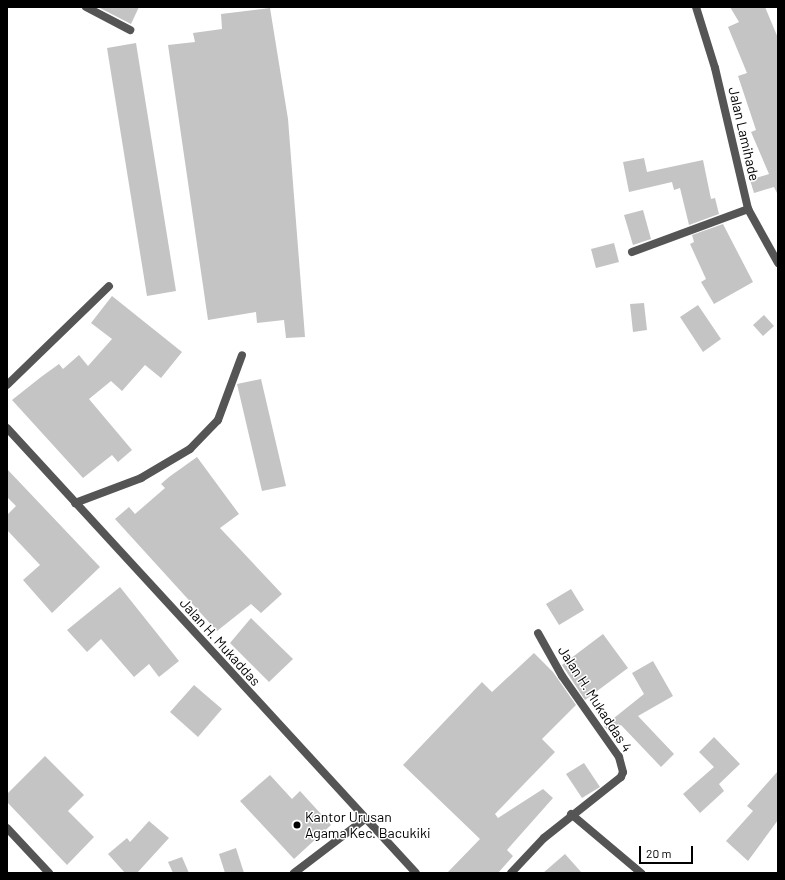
<!DOCTYPE html>
<style>
body{margin:0}
#map{position:relative;width:785px;height:880px;overflow:hidden;background:#fff;font-family:Barlow,sans-serif}
div>[style]{position:absolute}
.building>*{inset:0;background:#c4c4c4}
.minor>*{height:8px;margin:-4px;padding:0 4px;transform-origin:4px;border-radius:4px;background:#555}
.tertiary>*{height:8px;margin:-4px;padding:0 4px;transform-origin:4px;border-radius:4px;background:#555}
.dots>*{width:11px;height:11px;translate:-50% -50%;box-sizing:border-box;border:2px solid #fff;border-radius:50%}
span{translate:-50% -50%;white-space:nowrap;text-align:center;line-height:1.15;-webkit-text-stroke:3px #fff;paint-order:stroke}
.street-label{font-size:14px;color:#000}
.poi-label{font-size:14px;color:#000}
.left{translate:0 -50%;text-align:left}
.frame{position:absolute;inset:0;border:8px solid #000;pointer-events:none}
.scale{position:absolute;left:639px;top:846px;width:54px;height:18px;box-sizing:border-box;border:2px solid #000;border-top:0;padding-left:5px;font-size:12px;line-height:14px;white-space:nowrap;color:#000;-webkit-text-stroke:3px #fff;paint-order:stroke}
</style>
<div id="map">
<div class="building">
<i style="clip-path:polygon(98px 7px,139px 7px,131px 24px)"></i>
<i style="clip-path:polygon(730px 7px,765px 7px,778px 38px,778px 195px,774px 187px,754px 193px,750px 180px,769px 174px,751px 132px,756px 130px,738px 76px,747px 73px,728px 27px,739px 22px)"></i>
<i style="clip-path:polygon(270px 8px,288px 119px,305px 337px,286px 338px,284px 320px,257px 323px,256px 312px,208px 320px,168px 45px,195px 42px,193px 33px,222px 29px,221px 14px)"></i>
<i style="clip-path:polygon(136px 43px,176px 291px,147px 296px,107px 48px)"></i>
<i style="clip-path:polygon(644px 158px,647px 172px,703px 160px,711px 199px,715px 198px,719px 214px,689px 225px,680px 188px,674px 190px,672px 182px,629px 192px,623px 162px)"></i>
<i style="clip-path:polygon(643px 210px,651px 239px,633px 245px,624px 215px)"></i>
<i style="clip-path:polygon(723px 224px,753px 282px,714px 304px,701px 282px,706px 279px,690px 244px,694px 242px,692px 235px)"></i>
<i style="clip-path:polygon(614px 243px,619px 262px,596px 268px,591px 249px)"></i>
<i style="clip-path:polygon(112px 296px,182px 352px,161px 378px,145px 365px,122px 391px,111px 381px,89px 399px,132px 450px,118px 462px,112px 455px,83px 478px,12px 400px,41px 377px,59px 364px,63px 369px,79px 355px,88px 366px,112px 339px,91px 323px)"></i>
<i style="clip-path:polygon(644px 303px,647px 330px,633px 332px,630px 304px)"></i>
<i style="clip-path:polygon(698px 305px,721px 339px,703px 352px,680px 317px)"></i>
<i style="clip-path:polygon(764px 315px,774px 326px,763px 336px,753px 325px)"></i>
<i style="clip-path:polygon(261px 379px,286px 486px,262px 491px,237px 384px)"></i>
<i style="clip-path:polygon(197px 457px,239px 514px,220px 528px,282px 594px,261px 613px,251px 604px,217px 631px,115px 519px,129px 507px,135px 514px,165px 488px,161px 484px,169px 477px)"></i>
<i style="clip-path:polygon(7px 469px,100px 567px,52px 613px,23px 580px,40px 565px,7px 530px,7px 515px,16px 506px,7px 497px)"></i>
<i style="clip-path:polygon(120px 587px,179px 661px,159px 677px,149px 664px,134px 677px,101px 639px,87px 652px,67px 630px)"></i>
<i style="clip-path:polygon(571px 589px,584px 610px,559px 625px,546px 604px)"></i>
<i style="clip-path:polygon(251px 618px,293px 659px,269px 682px,230px 643px)"></i>
<i style="clip-path:polygon(603px 634px,628px 668px,585px 700px,562px 665px)"></i>
<i style="clip-path:polygon(534px 653px,553px 672px,576px 705px,542px 739px,555px 752px,495px 814px,498px 818px,543px 789px,553px 798px,507px 850px,513px 856px,498px 873px,447px 873px,480px 839px,403px 765px,482px 682px,492px 692px)"></i>
<i style="clip-path:polygon(653px 661px,673px 696px,638px 716px,674px 754px,661px 767px,621px 725px,609px 732px,604px 726px,644px 694px,632px 673px)"></i>
<i style="clip-path:polygon(194px 685px,222px 709px,198px 737px,170px 712px)"></i>
<i style="clip-path:polygon(714px 737px,740px 764px,719px 784px,724px 791px,700px 813px,683px 794px,714px 767px,699px 752px)"></i>
<i style="clip-path:polygon(45px 756px,84px 795px,68px 811px,94px 837px,67px 865px,7px 802px,7px 794px)"></i>
<i style="clip-path:polygon(584px 763px,600px 787px,582px 798px,566px 774px)"></i>
<i style="clip-path:polygon(778px 771px,778px 820px,748px 861px,726px 841px,753px 811px,747px 806px)"></i>
<i style="clip-path:polygon(270px 775px,292px 799px,300px 791px,331px 825px,294px 859px,240px 801px)"></i>
<i style="clip-path:polygon(149px 821px,169px 838px,137px 873px,125px 873px,108px 854px,127px 838px,130px 842px)"></i>
<i style="clip-path:polygon(236px 848px,244px 873px,225px 873px,219px 854px)"></i>
<i style="clip-path:polygon(565px 854px,582px 873px,543px 873px)"></i>
<i style="clip-path:polygon(182px 857px,189px 873px,173px 873px,168px 862px)"></i>
</div>
<div class="minor">
<i style="left:86px;top:7px;width:50px;rotate:27.6deg"></i>
<i style="left:632px;top:252px;width:124px;rotate:-20.3deg"></i>
<i style="left:7px;top:385px;width:142px;rotate:-44.1deg"></i>
<i style="left:7px;top:428px;width:604px;rotate:47.41deg"></i>
<i style="left:75px;top:503px;width:71px;rotate:-20.7deg"></i>
<i style="left:141px;top:478px;width:57px;rotate:-30.6deg"></i>
<i style="left:190px;top:449px;width:40px;rotate:-46deg"></i>
<i style="left:218px;top:420px;width:69px;rotate:-69.7deg"></i>
<i style="left:571px;top:814px;width:92px;rotate:40.1deg"></i>
<i style="left:7px;top:828px;width:62px;rotate:47deg"></i>
<i style="left:294px;top:873px;width:89px;rotate:-37.3deg"></i>
<i style="left:511px;top:873px;width:48px;rotate:-46.7deg"></i>
<i style="left:544px;top:838px;width:98px;rotate:-38.4deg"></i>
<i style="left:621px;top:777px;width:5px;rotate:-68deg"></i>
<i style="left:623px;top:772px;width:16px;rotate:-105deg"></i>
<i style="left:619px;top:757px;width:99px;rotate:-125.1deg"></i>
<i style="left:562px;top:676px;width:49px;rotate:-119.2deg"></i>
</div>
<div class="tertiary">
<i style="left:696px;top:7px;width:64px;rotate:72.7deg"></i>
<i style="left:715px;top:68px;width:145px;rotate:76.8deg"></i>
<i style="left:748px;top:209px;width:62px;rotate:60.9deg"></i>
</div>
<div class="dots">
<i style="left:297px;top:825px;background:#000"></i>
</div>
<div class="street-label">
<span style="left:744px;top:134px;rotate:77deg">Jalan Lamihade</span>
<span style="left:220px;top:642px;rotate:48deg">Jalan H. Mukaddas</span>
<span style="left:595px;top:699px;rotate:57deg">Jalan H. Mukaddas 4</span>
</div>
<div class="poi-label">
<span class="left" style="left:305px;top:825px">Kantor Urusan<br>Agama Kec. Bacukiki</span>
</div>
<div class="frame"></div>
<div class="scale">20 m</div>
</div>
